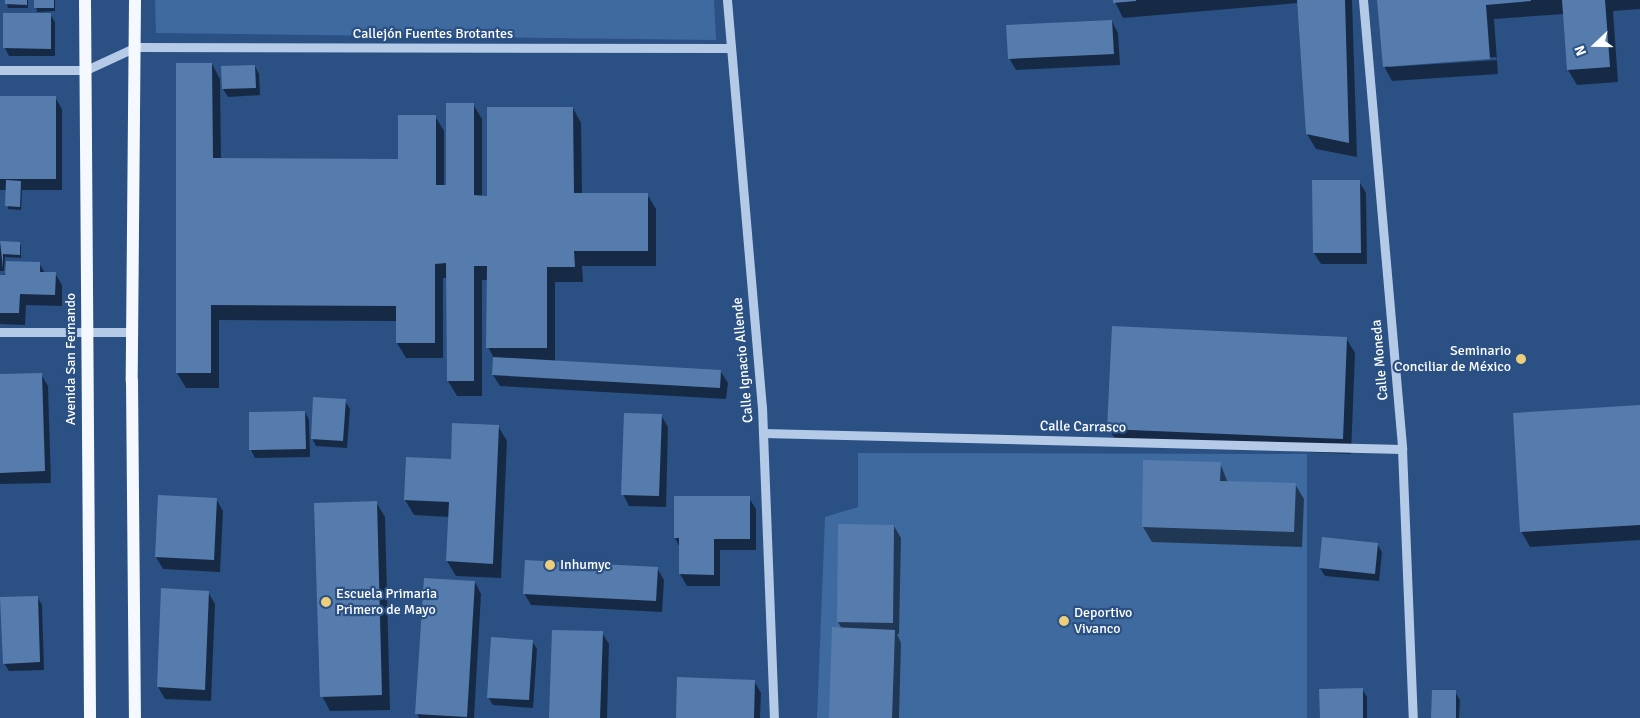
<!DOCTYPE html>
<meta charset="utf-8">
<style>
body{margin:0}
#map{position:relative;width:1640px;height:718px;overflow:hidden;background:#2a5084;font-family:Signika,sans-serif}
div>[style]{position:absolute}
.green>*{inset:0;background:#3e6aa0}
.shadow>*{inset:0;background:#0007}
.building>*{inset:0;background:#567cad}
.minor>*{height:9px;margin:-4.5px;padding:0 4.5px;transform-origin:4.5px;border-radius:4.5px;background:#b4cae7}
.major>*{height:12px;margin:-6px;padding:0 6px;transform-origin:6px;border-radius:6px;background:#f5f8fe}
.dots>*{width:14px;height:14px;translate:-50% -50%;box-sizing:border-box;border:2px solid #2a5084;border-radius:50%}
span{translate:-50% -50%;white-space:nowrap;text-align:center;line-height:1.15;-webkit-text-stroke:4.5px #2a5084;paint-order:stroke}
.street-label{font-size:14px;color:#fff}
.poi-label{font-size:14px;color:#fff}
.right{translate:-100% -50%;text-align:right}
.left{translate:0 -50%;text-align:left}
.north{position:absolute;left:1570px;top:20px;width:50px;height:50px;-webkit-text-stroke:4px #2a5084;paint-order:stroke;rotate:249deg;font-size:14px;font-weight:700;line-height:20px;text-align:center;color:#fff}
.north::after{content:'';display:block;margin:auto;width:18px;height:22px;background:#fff;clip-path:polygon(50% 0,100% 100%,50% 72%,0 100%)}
</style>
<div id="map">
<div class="green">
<i style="clip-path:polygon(155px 0,714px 0,716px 40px,156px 33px)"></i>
<i style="clip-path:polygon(858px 453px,1307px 454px,1307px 718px,817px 718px,825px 517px,858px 507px)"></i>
</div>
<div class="shadow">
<i style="clip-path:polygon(6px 0,28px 0,28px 8px,8px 8px)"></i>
<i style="clip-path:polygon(35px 0,55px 0,55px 11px,37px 12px)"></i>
<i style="clip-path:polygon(1114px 0,1352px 0,1357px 157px,1316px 149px,1307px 134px,1298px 3px,1123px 18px)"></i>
<i style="clip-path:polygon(evenodd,1379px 0,1640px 0,1640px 9px,1613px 11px,1618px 82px,1577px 85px,1568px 70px,1564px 14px,1494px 19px,1498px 74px,1392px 81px,1384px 66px,1379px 0,1496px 57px,1497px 60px,1389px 67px,1389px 65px,1496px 57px)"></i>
<i style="clip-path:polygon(5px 14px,50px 14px,55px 22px,55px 56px,9px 56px,5px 48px)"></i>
<i style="clip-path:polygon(1112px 21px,1118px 33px,1120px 65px,1016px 70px,1009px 58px)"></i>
<i style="clip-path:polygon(212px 64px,220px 79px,221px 159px,399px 160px,435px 116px,444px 131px,444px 186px,447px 186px,473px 104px,482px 119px,482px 197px,488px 197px,573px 108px,581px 123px,582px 194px,647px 194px,656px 209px,656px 266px,582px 266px,583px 282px,555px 282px,555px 362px,721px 372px,728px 383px,726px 399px,500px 386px,493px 375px,494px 358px,488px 347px,488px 280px,482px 280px,482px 396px,457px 396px,448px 381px,448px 278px,443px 278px,443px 358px,406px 358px,397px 343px,397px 321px,219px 320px,219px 388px,186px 388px,177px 373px)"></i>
<i style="clip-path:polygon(255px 66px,259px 74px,260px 95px,228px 97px,223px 89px)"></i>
<i style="clip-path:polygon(0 97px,55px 97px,62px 109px,62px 190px,22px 190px,21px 210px,8px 209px,7px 190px,0 190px)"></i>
<i style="clip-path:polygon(1359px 181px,1366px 193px,1367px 264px,1321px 264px,1314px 253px)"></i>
<i style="clip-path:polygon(0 242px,19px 243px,21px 246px,21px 258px,5px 257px,4px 271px,0 271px)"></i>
<i style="clip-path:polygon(39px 263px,45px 273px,55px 273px,62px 285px,62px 306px,26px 305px,25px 325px,0 324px,0 276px)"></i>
<i style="clip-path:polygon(1346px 338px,1355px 353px,1351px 454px,1117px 443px,1109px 428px)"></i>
<i style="clip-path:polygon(41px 374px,48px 386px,51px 483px,0 484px,0 376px)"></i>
<i style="clip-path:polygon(345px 401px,350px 409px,347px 448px,316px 446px,312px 438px)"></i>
<i style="clip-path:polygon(1640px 407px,1640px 540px,1530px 547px,1521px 531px)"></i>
<i style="clip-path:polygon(305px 412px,309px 420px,310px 457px,255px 458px,251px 450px)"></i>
<i style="clip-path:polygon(661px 415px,668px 427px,666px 507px,629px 506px,623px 494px)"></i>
<i style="clip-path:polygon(498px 426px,507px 441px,501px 578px,456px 576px,447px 561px,449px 517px,414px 515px,405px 500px)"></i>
<i style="clip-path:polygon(1144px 461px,1220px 463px,1228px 483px,1295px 484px,1304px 499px,1302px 547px,1152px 542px,1143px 527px)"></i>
<i style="clip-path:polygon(749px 498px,756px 509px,756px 550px,720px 550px,720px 586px,687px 586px,680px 574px,680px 548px,675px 538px)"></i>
<i style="clip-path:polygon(216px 499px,223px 511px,220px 572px,163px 569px,156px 557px)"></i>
<i style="clip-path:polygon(376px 502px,385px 517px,390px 710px,330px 711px,322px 696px)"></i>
<i style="clip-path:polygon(894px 526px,901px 538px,899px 634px,897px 634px,901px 643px,899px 718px,830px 718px,842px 629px,838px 622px)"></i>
<i style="clip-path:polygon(1377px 544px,1382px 552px,1379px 581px,1325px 576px,1320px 568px)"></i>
<i style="clip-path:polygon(657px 568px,664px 580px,662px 612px,531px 605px,524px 593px)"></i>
<i style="clip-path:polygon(475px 582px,481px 594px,474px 718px,419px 718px,417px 713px)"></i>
<i style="clip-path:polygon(208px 592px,215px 604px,211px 701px,165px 699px,158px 687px)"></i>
<i style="clip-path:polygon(37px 597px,42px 605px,44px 670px,9px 671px,4px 663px)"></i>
<i style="clip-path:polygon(602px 633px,609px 644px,607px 718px,550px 718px)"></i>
<i style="clip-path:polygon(532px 641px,537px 649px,533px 708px,493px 705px,488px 697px)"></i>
<i style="clip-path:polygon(754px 681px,761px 693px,760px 718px,677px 718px)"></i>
<i style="clip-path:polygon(1362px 689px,1367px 697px,1367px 718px,1321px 718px)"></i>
<i style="clip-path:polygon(1455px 692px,1460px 700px,1459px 718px,1432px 718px)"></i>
</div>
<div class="building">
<i style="clip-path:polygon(5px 0,27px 0,27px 5px,5px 4px)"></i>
<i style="clip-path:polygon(34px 0,54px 0,54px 8px,34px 8px)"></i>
<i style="clip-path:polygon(1113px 0,1136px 0,1136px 1px,1113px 3px)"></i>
<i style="clip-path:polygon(1297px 0,1345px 0,1349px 143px,1306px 134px)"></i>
<i style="clip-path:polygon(1377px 0,1531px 0,1531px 1px,1486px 5px,1490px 59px,1383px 67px)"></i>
<i style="clip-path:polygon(1562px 0,1605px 0,1610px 67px,1567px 70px)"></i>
<i style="clip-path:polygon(3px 13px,51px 13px,51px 49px,3px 48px)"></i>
<i style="clip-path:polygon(1112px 20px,1114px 54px,1008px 59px,1006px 25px)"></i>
<i style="clip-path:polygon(176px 63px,212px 63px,213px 158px,398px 159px,398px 115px,436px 115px,436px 185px,446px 185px,446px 103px,474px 103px,474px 195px,487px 196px,487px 107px,573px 107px,574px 193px,648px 193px,648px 251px,574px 251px,575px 267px,547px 267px,547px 348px,486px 348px,487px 266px,474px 266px,474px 381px,447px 381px,446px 263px,435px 264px,435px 343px,396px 343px,396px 306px,211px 305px,211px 373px,176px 373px)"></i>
<i style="clip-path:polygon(255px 65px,256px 88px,222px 89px,221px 66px)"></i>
<i style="clip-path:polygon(0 96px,56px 96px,56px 179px,0 179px)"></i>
<i style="clip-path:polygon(6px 180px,21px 181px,20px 207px,5px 206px)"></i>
<i style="clip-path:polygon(1312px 180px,1360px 180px,1361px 253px,1313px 253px)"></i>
<i style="clip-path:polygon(0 241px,20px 242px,20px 255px,3px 254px,3px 268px)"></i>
<i style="clip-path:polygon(6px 261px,40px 262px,40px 272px,56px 272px,55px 295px,20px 294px,19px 313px,0 313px,0 275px,5px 275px)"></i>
<i style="clip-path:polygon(1112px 326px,1347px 337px,1343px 439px,1107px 429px)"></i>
<i style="clip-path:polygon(493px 357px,721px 370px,720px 388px,492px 375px)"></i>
<i style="clip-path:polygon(42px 373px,45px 471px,0 473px,0 374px)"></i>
<i style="clip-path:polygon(313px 397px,346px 399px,343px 441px,311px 439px)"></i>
<i style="clip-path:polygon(1640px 405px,1640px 525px,1520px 532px,1513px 413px)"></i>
<i style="clip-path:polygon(305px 411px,306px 449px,249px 450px,249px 412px)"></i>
<i style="clip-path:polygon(624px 413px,662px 414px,659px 496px,621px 495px)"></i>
<i style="clip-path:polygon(452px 423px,499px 425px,493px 564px,446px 561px,449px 502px,404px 500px,406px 457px,451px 459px)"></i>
<i style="clip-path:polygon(1143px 460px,1221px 462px,1220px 481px,1296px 483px,1294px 532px,1142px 527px)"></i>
<i style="clip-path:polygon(158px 495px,217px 498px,214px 560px,155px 557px)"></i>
<i style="clip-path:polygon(674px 496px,750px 496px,750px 539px,714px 539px,714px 575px,679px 574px,679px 538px,674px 538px)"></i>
<i style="clip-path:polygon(377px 501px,382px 695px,320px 697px,314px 503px)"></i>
<i style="clip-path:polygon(838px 524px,894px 525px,893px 623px,837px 622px)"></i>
<i style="clip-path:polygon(1322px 537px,1378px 543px,1375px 574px,1319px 568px)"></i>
<i style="clip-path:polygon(525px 560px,658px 567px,656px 601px,523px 594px)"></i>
<i style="clip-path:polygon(424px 578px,475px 581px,467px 717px,415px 714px)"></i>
<i style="clip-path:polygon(161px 588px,209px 591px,205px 690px,157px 687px)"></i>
<i style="clip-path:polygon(38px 596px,40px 662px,3px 664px,0 597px)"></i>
<i style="clip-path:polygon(832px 627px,895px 630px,892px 718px,829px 718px)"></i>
<i style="clip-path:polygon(552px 630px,603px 631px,600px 718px,549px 718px)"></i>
<i style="clip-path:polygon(491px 637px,533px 640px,529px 700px,487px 698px)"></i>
<i style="clip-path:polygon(677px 677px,755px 680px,754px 718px,676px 718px)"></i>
<i style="clip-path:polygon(1363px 688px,1363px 718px,1320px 718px,1319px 689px)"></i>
<i style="clip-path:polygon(1432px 690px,1456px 690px,1456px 718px,1431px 718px)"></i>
</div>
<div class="minor">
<i style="left:727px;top:0;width:409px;rotate:85.1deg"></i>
<i style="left:762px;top:407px;width:311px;rotate:87.8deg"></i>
<i style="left:1363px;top:0;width:451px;rotate:85deg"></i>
<i style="left:1402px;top:449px;width:269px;rotate:87.7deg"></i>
<i style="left:0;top:70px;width:86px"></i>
<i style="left:86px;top:70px;width:55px;rotate:-24.7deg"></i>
<i style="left:136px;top:47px;width:594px;rotate:0.1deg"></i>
<i style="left:0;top:332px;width:133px"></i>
<i style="left:763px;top:433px;width:639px;rotate:1.43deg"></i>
</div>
<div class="major">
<i style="left:85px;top:0;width:718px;rotate:89.6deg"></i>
<i style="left:135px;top:0;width:381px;rotate:90.5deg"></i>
<i style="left:132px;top:381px;width:337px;rotate:89.5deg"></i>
</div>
<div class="dots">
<i style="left:1521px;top:359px;background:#edce7b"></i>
<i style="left:550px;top:565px;background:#edce7b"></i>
<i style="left:326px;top:602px;background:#edce7b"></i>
<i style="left:1064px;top:621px;background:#edce7b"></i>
</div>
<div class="street-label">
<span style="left:433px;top:34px">Callejón Fuentes Brotantes</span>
<span style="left:71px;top:359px;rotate:-90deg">Avenida San Fernando</span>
<span style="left:743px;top:360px;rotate:-95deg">Calle Ignacio Allende</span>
<span style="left:1380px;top:360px;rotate:-95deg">Calle Moneda</span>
<span style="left:1083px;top:427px;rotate:1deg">Calle Carrasco</span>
</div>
<div class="poi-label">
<span class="right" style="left:1511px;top:359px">Seminario<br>Conciliar de México</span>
<span class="left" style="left:560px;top:565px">Inhumyc</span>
<span class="left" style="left:336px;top:602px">Escuela Primaria<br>Primero de Mayo</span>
<span class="left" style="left:1074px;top:621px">Deportivo<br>Vivanco</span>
</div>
<div class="north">N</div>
</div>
